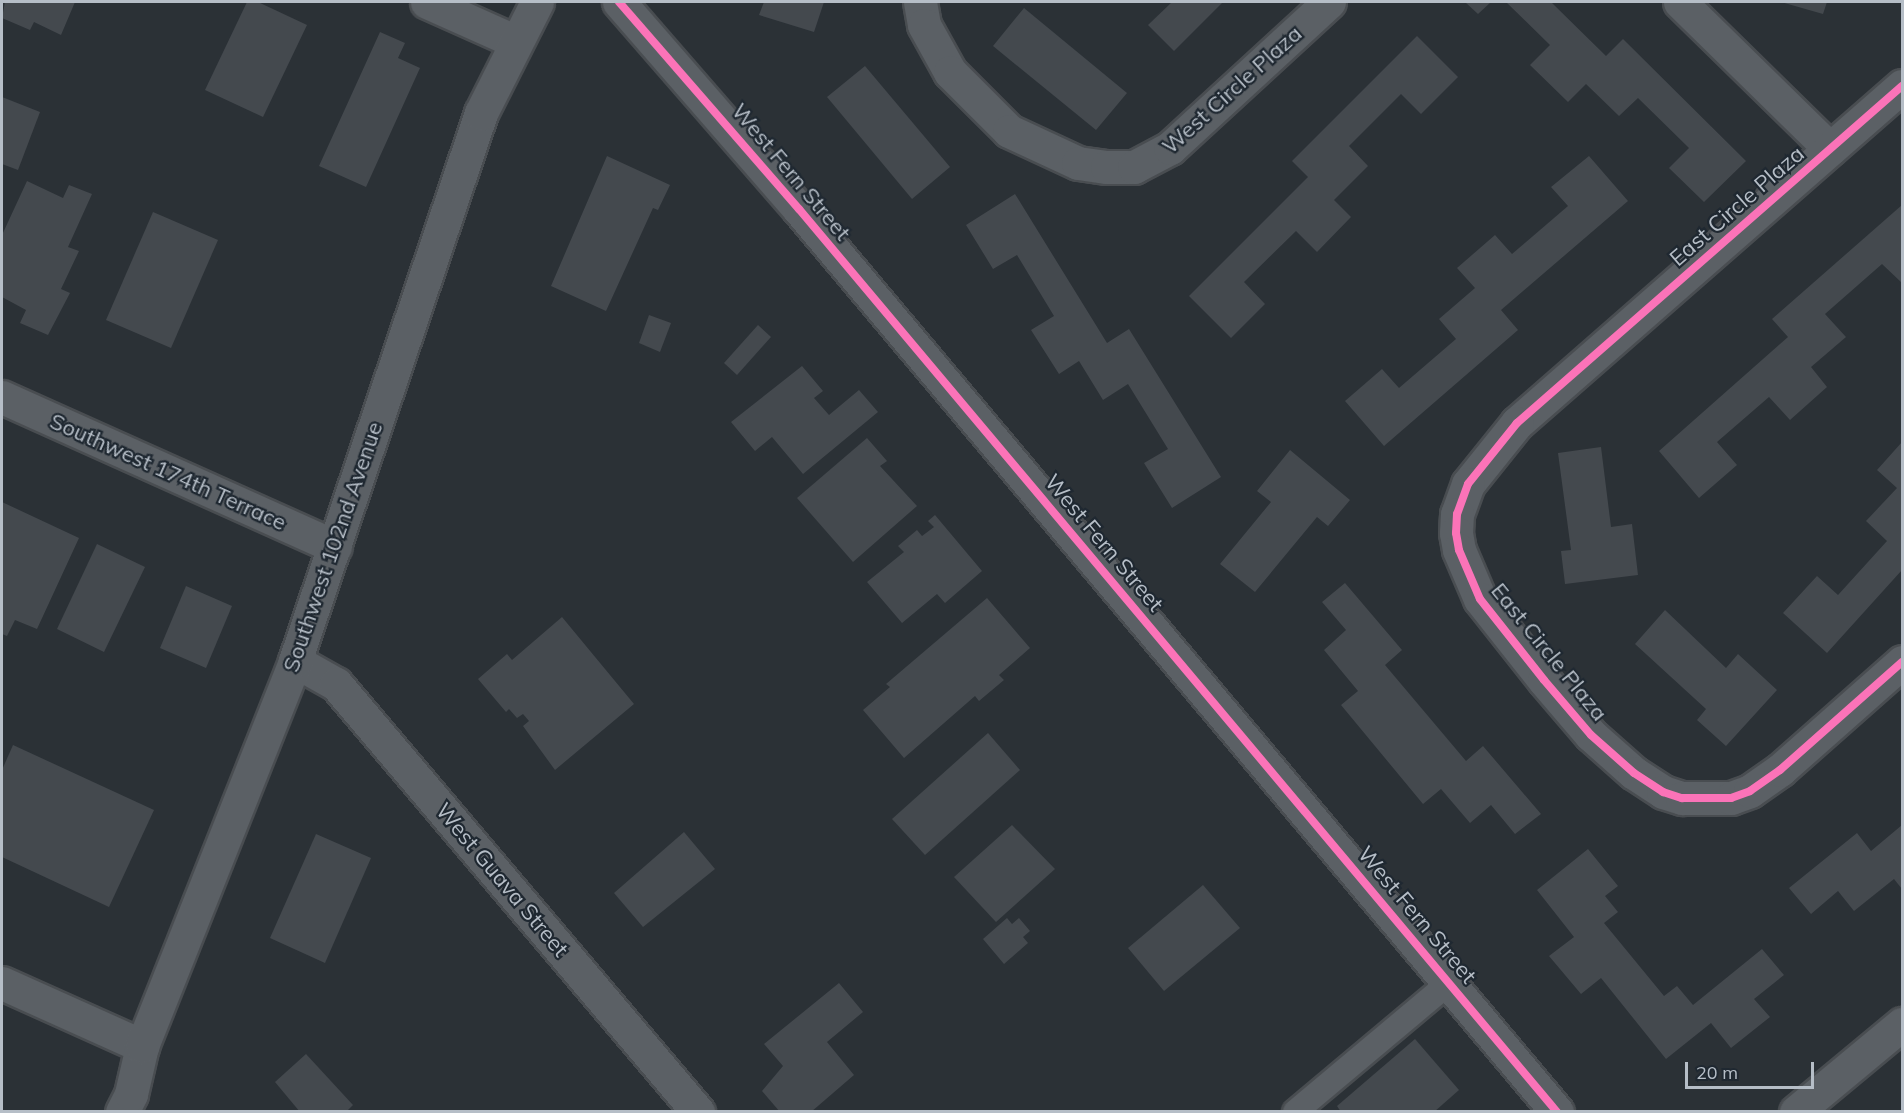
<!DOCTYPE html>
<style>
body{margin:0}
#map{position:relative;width:1904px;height:1113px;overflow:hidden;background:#2b3136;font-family:Mulish,sans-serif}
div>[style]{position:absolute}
.building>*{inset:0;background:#44494e}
.roads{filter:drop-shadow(2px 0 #494d51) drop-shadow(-2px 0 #494d51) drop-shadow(0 2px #494d51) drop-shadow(0 -2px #494d51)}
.service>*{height:24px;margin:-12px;padding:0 12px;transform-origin:12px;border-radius:12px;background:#5b6065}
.minor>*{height:33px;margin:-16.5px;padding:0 16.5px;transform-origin:16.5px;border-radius:16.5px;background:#5b6065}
.tertiary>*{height:33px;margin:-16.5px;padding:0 16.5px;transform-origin:16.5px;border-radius:16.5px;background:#5b6065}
.cycleway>*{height:8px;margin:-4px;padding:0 4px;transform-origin:4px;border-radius:4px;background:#fb73b8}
span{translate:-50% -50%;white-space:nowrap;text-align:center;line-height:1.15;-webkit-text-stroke:4.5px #1f2831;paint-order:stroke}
.street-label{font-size:22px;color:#b6bec7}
.frame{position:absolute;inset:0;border:3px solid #b6bec7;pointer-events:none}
.scale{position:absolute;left:1685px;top:1062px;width:129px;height:27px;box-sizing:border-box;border:3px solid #b6bec7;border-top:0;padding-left:8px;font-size:18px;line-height:21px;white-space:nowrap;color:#b6bec7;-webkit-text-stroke:4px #1f2831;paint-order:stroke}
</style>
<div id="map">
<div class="building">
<i style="clip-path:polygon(5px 2px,75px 2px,61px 35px,34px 22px,30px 30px,2px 18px)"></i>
<i style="clip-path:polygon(247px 2px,258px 2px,307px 25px,263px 117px,205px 90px)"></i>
<i style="clip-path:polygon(764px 2px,824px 2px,814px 32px,759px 15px)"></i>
<i style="clip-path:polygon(1172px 2px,1223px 2px,1174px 51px,1148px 25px)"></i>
<i style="clip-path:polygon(1465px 2px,1491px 2px,1478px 14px)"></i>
<i style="clip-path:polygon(1506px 2px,1551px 2px,1606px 56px,1623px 39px,1746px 161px,1704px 202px,1669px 168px,1689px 148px,1638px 98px,1619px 116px,1586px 84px,1568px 102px,1530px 65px,1550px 45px)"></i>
<i style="clip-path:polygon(1781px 2px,1827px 2px,1823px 14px)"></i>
<i style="clip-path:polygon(1024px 8px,1127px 93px,1096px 130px,993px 46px)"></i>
<i style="clip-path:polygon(380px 32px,405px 43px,398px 58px,420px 68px,366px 187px,319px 166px)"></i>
<i style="clip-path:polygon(1417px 36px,1458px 77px,1421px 114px,1401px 94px,1349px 146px,1368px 166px,1334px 200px,1351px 217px,1317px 252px,1296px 231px,1244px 282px,1265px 304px,1231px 338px,1189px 296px,1308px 177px,1292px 161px)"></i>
<i style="clip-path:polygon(865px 66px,950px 167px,912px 199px,827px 97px)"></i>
<i style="clip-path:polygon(2px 97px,40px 112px,18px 170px,2px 164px)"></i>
<i style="clip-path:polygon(607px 156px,670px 185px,658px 210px,653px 208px,606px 311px,551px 286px)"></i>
<i style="clip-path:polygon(1589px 156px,1628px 201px,1501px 310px,1518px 330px,1384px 446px,1345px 401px,1382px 369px,1399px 388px,1456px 339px,1439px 319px,1475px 288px,1457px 268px,1495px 235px,1512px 254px,1568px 206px,1551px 187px)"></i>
<i style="clip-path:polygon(27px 181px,63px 198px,69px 185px,92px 194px,68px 247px,79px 251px,61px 289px,70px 293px,48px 335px,20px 323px,26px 310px,2px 297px,2px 235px)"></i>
<i style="clip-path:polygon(1015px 194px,1107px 343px,1129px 329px,1221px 477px,1172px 508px,1144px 463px,1168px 449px,1128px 384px,1103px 400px,1079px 361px,1059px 374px,1031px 330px,1054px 316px,1017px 255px,993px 269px,966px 225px)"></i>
<i style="clip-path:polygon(1902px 205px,1902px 283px,1882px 264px,1825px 314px,1846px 337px,1811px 367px,1827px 387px,1790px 420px,1769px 397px,1717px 442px,1737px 465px,1699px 498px,1659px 451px,1788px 337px,1772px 319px)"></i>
<i style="clip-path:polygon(153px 212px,218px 240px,171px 348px,106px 320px)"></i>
<i style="clip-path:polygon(649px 315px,671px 323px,660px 352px,639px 343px)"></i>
<i style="clip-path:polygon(758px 325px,771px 337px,737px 375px,724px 363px)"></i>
<i style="clip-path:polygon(802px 366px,823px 391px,814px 398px,829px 415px,859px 390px,878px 412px,803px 474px,772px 437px,755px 451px,731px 422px)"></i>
<i style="clip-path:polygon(867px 438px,887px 461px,880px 466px,917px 506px,853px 562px,797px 498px)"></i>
<i style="clip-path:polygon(1902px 442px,1902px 570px,1827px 653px,1783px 613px,1817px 576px,1838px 595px,1887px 541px,1866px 521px,1897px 488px,1877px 470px)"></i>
<i style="clip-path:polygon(1601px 447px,1611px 527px,1632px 524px,1638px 575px,1565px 584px,1561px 551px,1571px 550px,1558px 453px)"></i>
<i style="clip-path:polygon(1290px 450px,1350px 500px,1328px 526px,1317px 517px,1255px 592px,1220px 564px,1271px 502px,1257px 491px)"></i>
<i style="clip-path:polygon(2px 502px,79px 538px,37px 629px,15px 620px,7px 636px,2px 634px)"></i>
<i style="clip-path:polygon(935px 515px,982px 571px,945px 603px,937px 594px,902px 623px,867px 582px,904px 552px,898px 546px,917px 530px,922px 536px,934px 527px,928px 521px)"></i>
<i style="clip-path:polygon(97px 544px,145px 567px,104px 652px,57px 629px)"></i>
<i style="clip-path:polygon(1345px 583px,1402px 650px,1385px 665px,1466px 761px,1483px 746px,1541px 814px,1515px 834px,1491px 805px,1470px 823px,1441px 789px,1423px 804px,1341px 705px,1358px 691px,1324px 650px,1346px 630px,1322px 602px)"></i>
<i style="clip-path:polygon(186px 586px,232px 606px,206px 668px,160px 648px)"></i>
<i style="clip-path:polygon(987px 598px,1030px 648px,999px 675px,1004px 680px,979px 701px,975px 696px,904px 758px,863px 710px,890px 687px,886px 684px)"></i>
<i style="clip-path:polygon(1665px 610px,1726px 668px,1738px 654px,1777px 690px,1726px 746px,1697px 720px,1706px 709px,1635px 644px)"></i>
<i style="clip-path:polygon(562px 617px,634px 704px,555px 770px,523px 726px,529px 721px,523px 714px,517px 718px,509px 709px,506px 712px,478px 679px,507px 654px,512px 660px)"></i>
<i style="clip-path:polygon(988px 733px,1020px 770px,925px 855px,892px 819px)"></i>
<i style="clip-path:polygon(13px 745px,154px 810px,109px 907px,2px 857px,2px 770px)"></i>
<i style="clip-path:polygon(1012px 825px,1055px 869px,996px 922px,954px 877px)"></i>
<i style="clip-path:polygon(1902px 825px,1902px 889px,1894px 879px,1854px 911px,1838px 891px,1811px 914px,1789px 888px,1857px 833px,1871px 851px)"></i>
<i style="clip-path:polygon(684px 832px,715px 869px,643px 927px,614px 893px)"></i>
<i style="clip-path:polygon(316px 834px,371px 858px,325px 963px,270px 938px)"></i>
<i style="clip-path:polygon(1588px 849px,1618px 886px,1605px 896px,1618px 912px,1604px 923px,1664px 996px,1677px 986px,1693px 1005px,1762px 949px,1784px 975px,1754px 999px,1770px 1017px,1731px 1048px,1711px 1023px,1666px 1059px,1601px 978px,1581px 994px,1549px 956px,1574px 937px,1537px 890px)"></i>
<i style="clip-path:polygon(1203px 885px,1240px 928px,1164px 991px,1128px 948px)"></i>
<i style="clip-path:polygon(1007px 918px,1012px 924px,1019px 918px,1030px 931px,1023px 937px,1028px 943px,1004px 964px,983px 939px)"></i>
<i style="clip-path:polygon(839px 983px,863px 1012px,827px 1042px,854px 1075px,811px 1112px,780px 1112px,762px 1091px,783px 1066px,764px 1044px)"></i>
<i style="clip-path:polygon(1415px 1039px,1459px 1090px,1434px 1112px,1341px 1112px,1337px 1106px)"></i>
<i style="clip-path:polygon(306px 1054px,353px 1105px,346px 1112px,300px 1112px,275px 1082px)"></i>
</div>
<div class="roads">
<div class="service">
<i style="left:1295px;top:1112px;width:202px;rotate:-40deg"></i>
</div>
<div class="minor">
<i style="left:427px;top:2px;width:95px;rotate:24.1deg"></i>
<i style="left:619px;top:2px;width:274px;rotate:49deg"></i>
<i style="left:799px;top:209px;width:1179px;rotate:49.99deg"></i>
<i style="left:920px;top:2px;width:23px;rotate:80deg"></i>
<i style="left:924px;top:25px;width:54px;rotate:61deg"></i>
<i style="left:950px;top:72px;width:83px;rotate:45deg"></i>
<i style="left:1009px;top:131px;width:76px;rotate:24.9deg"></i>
<i style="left:1078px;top:163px;width:29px;rotate:8deg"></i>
<i style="left:1107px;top:167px;width:27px"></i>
<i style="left:1134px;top:167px;width:41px;rotate:-27.8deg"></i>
<i style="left:1170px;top:148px;width:216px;rotate:-42.6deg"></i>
<i style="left:1680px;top:2px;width:210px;rotate:44.4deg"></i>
<i style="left:1902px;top:86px;width:512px;rotate:138.8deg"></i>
<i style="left:1517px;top:423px;width:78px;rotate:128.8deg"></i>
<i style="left:1468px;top:484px;width:32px;rotate:110deg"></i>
<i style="left:1457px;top:514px;width:19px;rotate:93deg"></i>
<i style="left:1456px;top:533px;width:17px;rotate:80deg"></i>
<i style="left:1459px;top:550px;width:53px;rotate:66.8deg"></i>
<i style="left:1480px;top:599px;width:103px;rotate:51.7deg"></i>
<i style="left:1544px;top:680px;width:72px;rotate:49.5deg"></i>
<i style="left:1591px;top:735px;width:57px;rotate:41.5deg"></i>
<i style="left:1634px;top:773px;width:35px;rotate:33deg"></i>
<i style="left:1663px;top:792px;width:20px;rotate:18deg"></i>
<i style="left:1682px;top:798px;width:49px"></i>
<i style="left:1731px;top:798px;width:20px;rotate:-20deg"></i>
<i style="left:1750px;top:791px;width:37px;rotate:-35deg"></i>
<i style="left:1780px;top:770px;width:163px;rotate:-41.5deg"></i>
<i style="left:2px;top:397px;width:365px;rotate:24.2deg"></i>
<i style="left:295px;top:661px;width:47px;rotate:29.3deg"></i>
<i style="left:336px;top:684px;width:561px;rotate:49.78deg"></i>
<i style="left:2px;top:983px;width:154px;rotate:24.2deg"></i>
<i style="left:1796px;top:1112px;width:138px;rotate:-39.7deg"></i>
</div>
<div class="tertiary">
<i style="left:122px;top:1112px;width:20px;rotate:-63deg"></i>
<i style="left:131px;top:1094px;width:49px;rotate:-77.1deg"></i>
<i style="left:142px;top:1046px;width:414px;rotate:-68.3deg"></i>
<i style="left:295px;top:661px;width:579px;rotate:-71.25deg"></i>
<i style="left:481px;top:113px;width:124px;rotate:-63.2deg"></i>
</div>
</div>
<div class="cycleway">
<i style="left:619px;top:2px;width:274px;rotate:49deg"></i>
<i style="left:799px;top:209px;width:1179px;rotate:49.99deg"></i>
<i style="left:1902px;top:86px;width:512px;rotate:138.8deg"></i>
<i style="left:1517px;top:423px;width:78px;rotate:128.8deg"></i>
<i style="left:1468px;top:484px;width:32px;rotate:110deg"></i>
<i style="left:1457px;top:514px;width:19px;rotate:93deg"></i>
<i style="left:1456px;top:533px;width:17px;rotate:80deg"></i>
<i style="left:1459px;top:550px;width:53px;rotate:66.8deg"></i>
<i style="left:1480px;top:599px;width:103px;rotate:51.7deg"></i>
<i style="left:1544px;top:680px;width:72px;rotate:49.5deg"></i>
<i style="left:1591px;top:735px;width:57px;rotate:41.5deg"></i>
<i style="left:1634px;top:773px;width:35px;rotate:33deg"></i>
<i style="left:1663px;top:792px;width:20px;rotate:18deg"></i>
<i style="left:1682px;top:798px;width:49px"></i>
<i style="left:1731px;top:798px;width:20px;rotate:-20deg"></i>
<i style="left:1750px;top:791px;width:37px;rotate:-35deg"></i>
<i style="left:1780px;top:770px;width:163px;rotate:-41.5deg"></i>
</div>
<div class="street-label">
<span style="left:1232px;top:90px;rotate:-42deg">West Circle Plaza</span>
<span style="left:791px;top:172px;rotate:50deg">West Fern Street</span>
<span style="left:1737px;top:206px;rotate:-41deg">East Circle Plaza</span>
<span style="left:168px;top:472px;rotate:24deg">Southwest 174th Terrace</span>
<span style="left:1104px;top:543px;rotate:50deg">West Fern Street</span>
<span style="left:333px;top:547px;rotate:-71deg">Southwest 102nd Avenue</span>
<span style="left:1549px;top:652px;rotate:51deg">East Circle Plaza</span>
<span style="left:502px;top:880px;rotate:50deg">West Guava Street</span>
<span style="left:1417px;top:915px;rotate:50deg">West Fern Street</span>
</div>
<div class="frame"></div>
<div class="scale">20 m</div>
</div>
